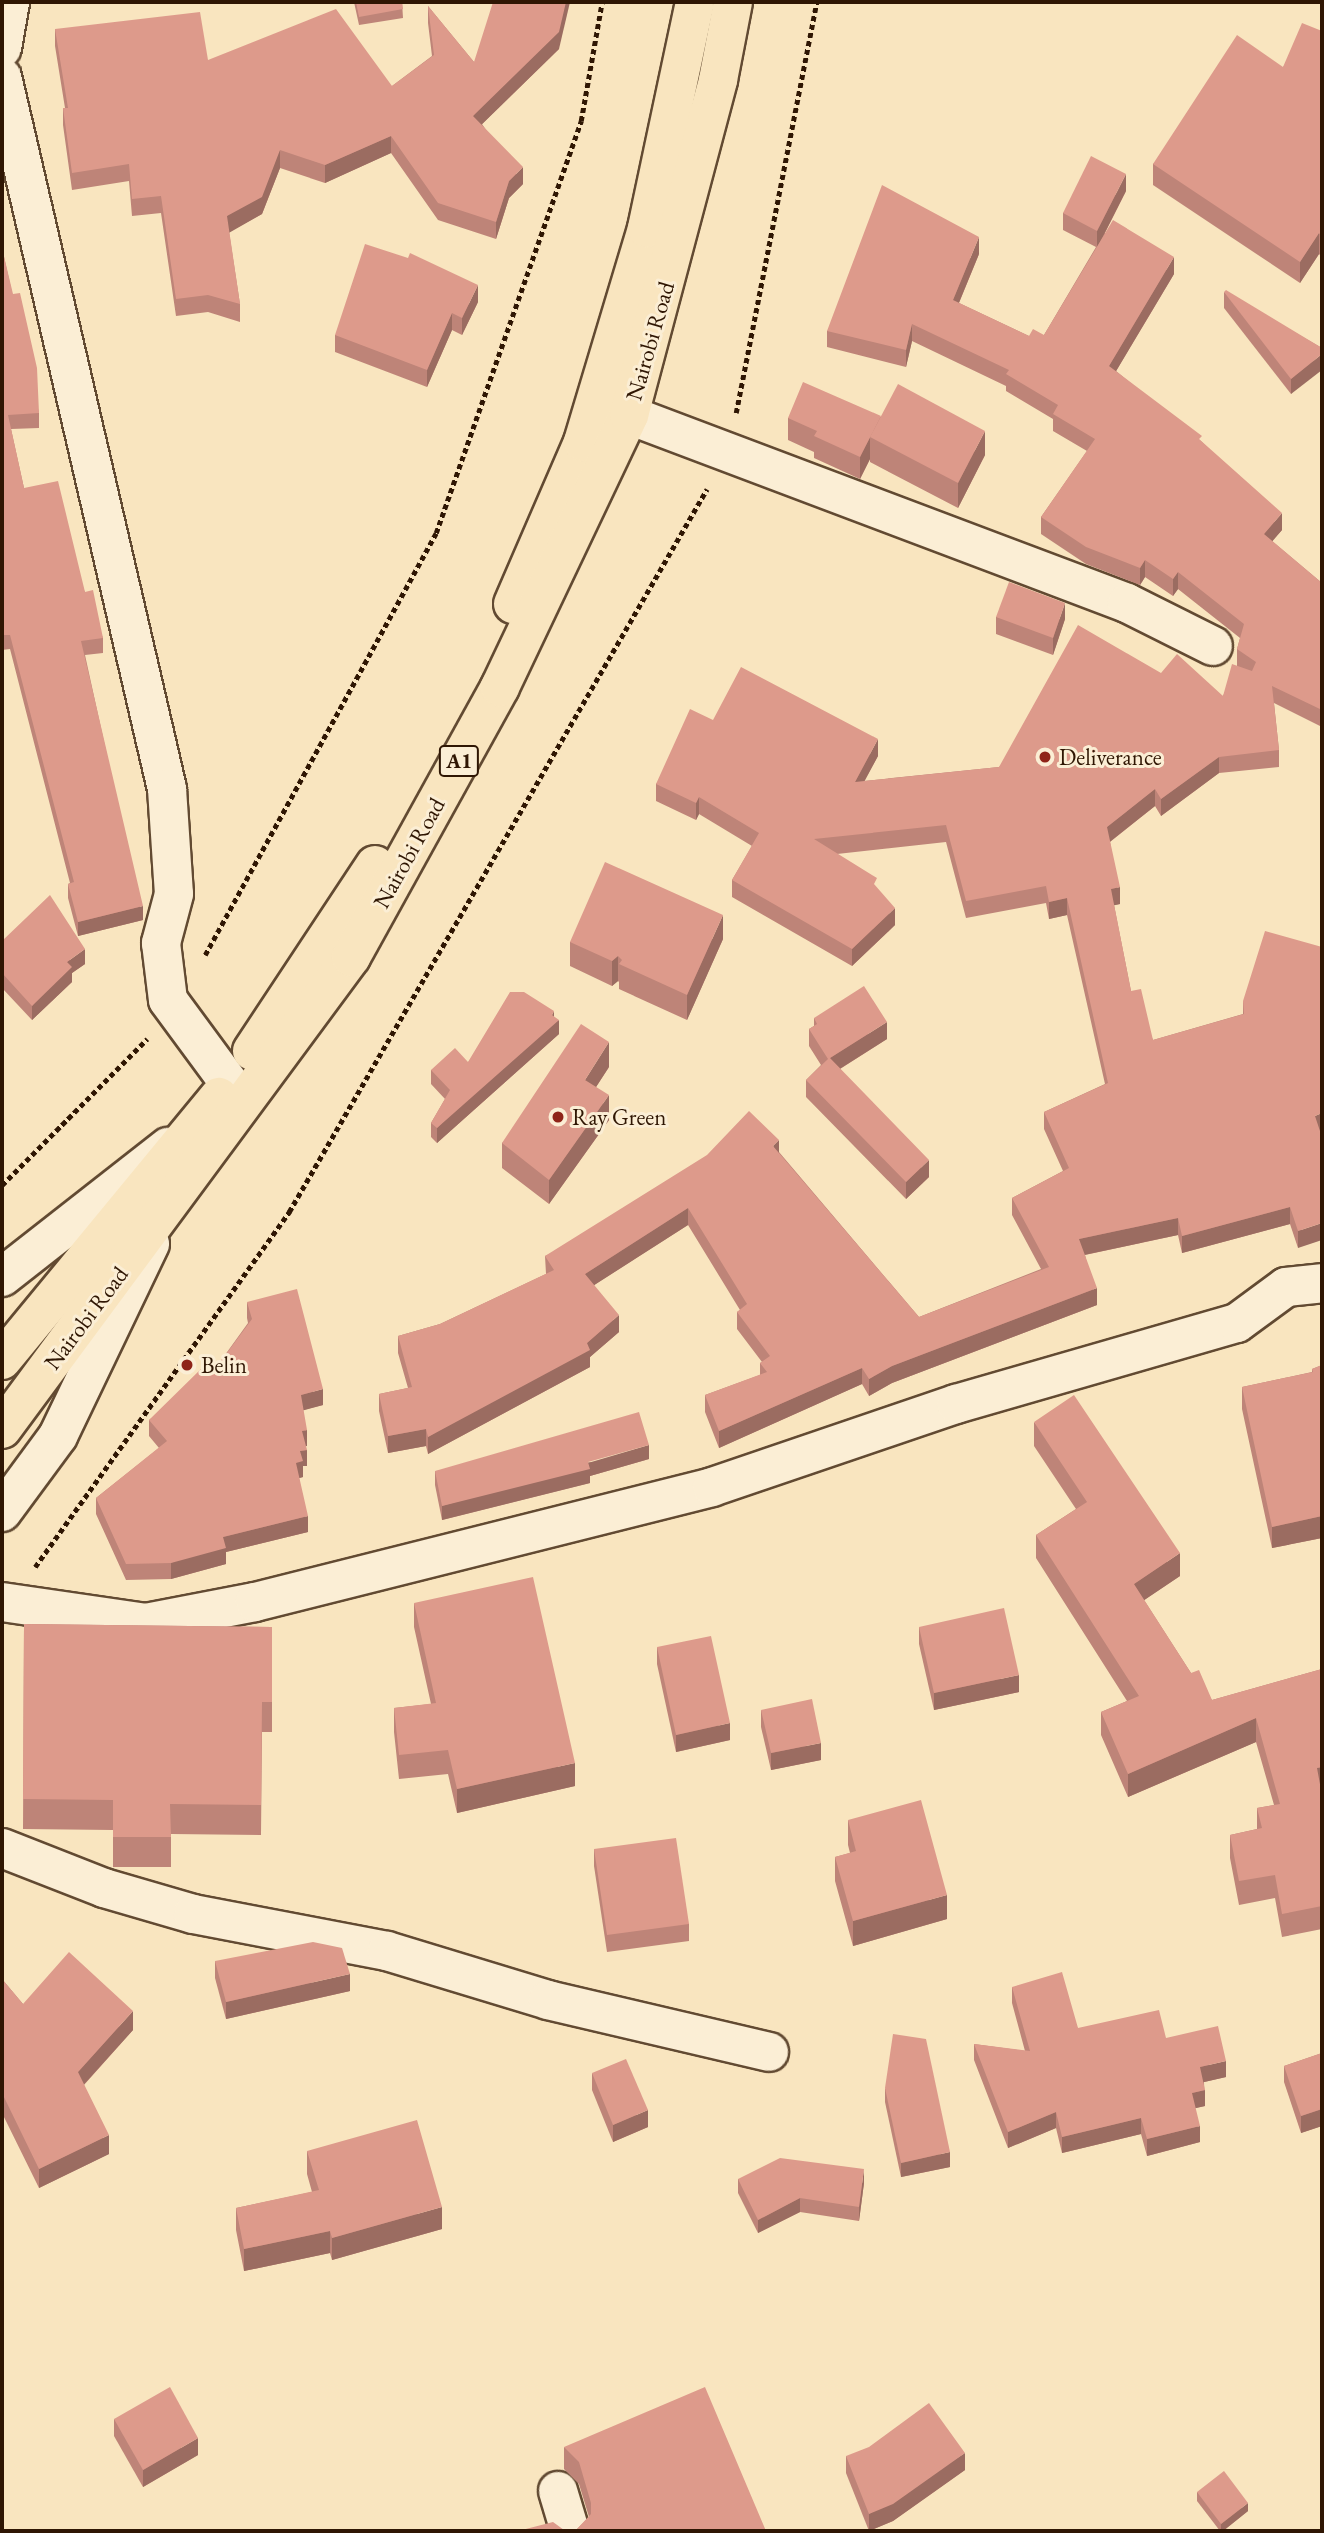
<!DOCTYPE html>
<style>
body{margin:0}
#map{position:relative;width:1324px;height:2533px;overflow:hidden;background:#f9e5bf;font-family:"EB Garamond",serif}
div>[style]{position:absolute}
.path>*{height:4.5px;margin-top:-2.25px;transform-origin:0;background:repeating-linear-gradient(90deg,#2f1603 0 5px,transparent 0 8.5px)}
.roads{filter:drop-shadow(2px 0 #624a32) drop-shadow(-2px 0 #624a32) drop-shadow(0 2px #624a32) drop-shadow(0 -2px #624a32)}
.minor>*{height:38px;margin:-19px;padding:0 19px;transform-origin:19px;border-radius:19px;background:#fbeed5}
.highway>*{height:38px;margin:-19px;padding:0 19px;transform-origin:19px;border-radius:19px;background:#f9e5bf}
.wall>*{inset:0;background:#be8478}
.shaded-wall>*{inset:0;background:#9b6c61}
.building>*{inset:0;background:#dd9a8b}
.dots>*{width:19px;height:19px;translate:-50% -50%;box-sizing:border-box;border:4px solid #fbeed5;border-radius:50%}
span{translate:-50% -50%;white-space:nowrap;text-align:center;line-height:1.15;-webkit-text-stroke:6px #fbeed5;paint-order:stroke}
.shield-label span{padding:2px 5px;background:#fbeed5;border:2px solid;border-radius:5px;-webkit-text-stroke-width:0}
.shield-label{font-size:21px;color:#2f1603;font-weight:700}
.street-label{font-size:23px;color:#2f1603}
.poi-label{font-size:23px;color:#2f1603}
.left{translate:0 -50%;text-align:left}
.frame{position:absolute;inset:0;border:4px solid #2f1603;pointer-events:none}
</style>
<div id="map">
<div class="path">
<i style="left:736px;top:413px;width:419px;rotate:-78.9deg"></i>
<i style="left:205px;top:955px;width:481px;rotate:-61.3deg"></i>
<i style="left:436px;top:533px;width:437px;rotate:-70.6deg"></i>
<i style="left:581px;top:121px;width:121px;rotate:-80deg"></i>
<i style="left:2px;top:1185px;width:206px;rotate:-45.2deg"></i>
<i style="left:35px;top:1567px;width:437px;rotate:-54.4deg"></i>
<i style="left:289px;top:1212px;width:835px;rotate:-59.97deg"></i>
</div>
<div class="roads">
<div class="minor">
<i style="left:2px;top:48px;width:47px;rotate:-80.1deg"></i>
<i style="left:2px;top:77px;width:731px;rotate:76.95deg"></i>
<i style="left:167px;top:789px;width:105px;rotate:86.2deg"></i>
<i style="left:174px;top:894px;width:51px;rotate:104.9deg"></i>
<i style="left:161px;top:943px;width:57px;rotate:83deg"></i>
<i style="left:168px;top:1000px;width:104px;rotate:53.6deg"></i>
<i style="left:629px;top:415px;width:532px;rotate:20.68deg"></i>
<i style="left:1127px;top:603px;width:96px;rotate:26.6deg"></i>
<i style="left:2px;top:1277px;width:211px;rotate:-38.1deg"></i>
<i style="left:2px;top:1512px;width:94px;rotate:-53.6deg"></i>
<i style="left:58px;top:1436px;width:213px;rotate:-64.4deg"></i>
<i style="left:2px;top:1602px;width:146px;rotate:8.3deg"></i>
<i style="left:146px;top:1623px;width:111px;rotate:-10.9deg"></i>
<i style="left:255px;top:1602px;width:471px;rotate:-14.1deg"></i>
<i style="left:712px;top:1487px;width:258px;rotate:-18.8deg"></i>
<i style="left:956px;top:1404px;width:292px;rotate:-16.1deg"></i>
<i style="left:1237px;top:1323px;width:61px;rotate:-36.3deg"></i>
<i style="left:1286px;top:1287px;width:36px;rotate:-6deg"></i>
<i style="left:2px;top:1848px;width:110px;rotate:21.4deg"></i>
<i style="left:104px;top:1888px;width:93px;rotate:16.3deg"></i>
<i style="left:193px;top:1914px;width:197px;rotate:10.8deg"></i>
<i style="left:387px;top:1951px;width:168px;rotate:16.9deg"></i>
<i style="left:548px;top:2000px;width:227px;rotate:13.2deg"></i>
<i style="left:558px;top:2491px;width:42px;rotate:73.3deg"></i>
</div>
<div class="highway">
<i style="left:513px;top:604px;width:176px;rotate:-66.6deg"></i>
<i style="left:583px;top:442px;width:223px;rotate:-73.3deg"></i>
<i style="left:647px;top:228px;width:231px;rotate:-78deg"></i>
<i style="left:252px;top:1051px;width:223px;rotate:-56.5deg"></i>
<i style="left:2px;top:1360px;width:341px;rotate:-50.5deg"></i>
<i style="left:2px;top:1429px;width:587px;rotate:-53.52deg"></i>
<i style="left:351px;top:957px;width:308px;rotate:-61.1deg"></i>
<i style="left:500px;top:687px;width:301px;rotate:-64.6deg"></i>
<i style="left:629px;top:415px;width:347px;rotate:-75.1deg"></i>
<i style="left:718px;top:80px;width:79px;rotate:-79.1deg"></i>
</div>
</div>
<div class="wall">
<i style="clip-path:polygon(354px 2px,402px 2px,403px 18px,359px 25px)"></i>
<i style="clip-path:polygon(428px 6px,474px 62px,559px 49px,482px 124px,523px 184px,509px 198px,496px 239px,438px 220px,391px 153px,325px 183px,280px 168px,262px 214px,229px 232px,240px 304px,240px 322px,208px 312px,176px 316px,161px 213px,132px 216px,129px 181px,72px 190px,63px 125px,63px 108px,65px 108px,55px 46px,55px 29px,208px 60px,392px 86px,432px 56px,428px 23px)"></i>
<i style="clip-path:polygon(1322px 31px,1322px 257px,1319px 254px,1300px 283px,1153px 185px,1153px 164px,1283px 67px)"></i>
<i style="clip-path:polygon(1126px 191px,1105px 233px,1174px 274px,1116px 371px,1202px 442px,1282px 530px,1272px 541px,1322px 583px,1322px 727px,1274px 703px,1279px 750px,1279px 767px,1219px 773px,1161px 816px,1155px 806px,1110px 842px,1120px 904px,1114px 905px,1131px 991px,1153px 1040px,1243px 1014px,1243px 1001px,1320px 1131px,1298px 1248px,1290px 1224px,1182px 1253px,1178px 1235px,1085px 1255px,1097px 1305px,892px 1383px,869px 1396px,862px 1384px,719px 1448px,705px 1412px,705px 1395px,760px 1375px,760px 1363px,762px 1362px,737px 1329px,737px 1312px,740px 1310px,688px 1225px,594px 1285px,619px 1332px,590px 1357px,590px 1367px,428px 1454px,426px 1446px,388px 1453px,379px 1411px,379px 1394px,408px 1388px,398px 1353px,398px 1336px,440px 1324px,546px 1274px,545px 1256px,779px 1152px,919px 1317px,1041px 1269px,1012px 1215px,1012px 1198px,1063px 1171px,1044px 1129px,1044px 1112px,1105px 1084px,1067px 915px,1049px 919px,1046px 903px,966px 918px,946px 842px,837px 854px,877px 889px,895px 925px,852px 966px,732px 897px,732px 880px,752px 846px,699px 814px,696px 820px,656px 801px,656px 784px,713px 720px,878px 756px,864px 781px,999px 767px,1161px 673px,1223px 696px,1237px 666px,1237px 649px,1240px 638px,1178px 589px,1173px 596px,1145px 577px,1140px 585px,1086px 564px,1041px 534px,1041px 517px,1087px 451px,1053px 431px,1053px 419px,1006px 391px,1006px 386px,912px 341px,906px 367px,827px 347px,827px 331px,979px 254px,959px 303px,1029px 336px,1044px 335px,1096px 247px,1063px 230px,1063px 213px)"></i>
<i style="clip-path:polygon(2px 248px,39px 413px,39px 428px,11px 429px,24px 488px,85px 592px,103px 638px,103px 653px,85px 655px,143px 920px,78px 936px,68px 898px,68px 884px,70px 883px,10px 649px,2px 650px)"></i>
<i style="clip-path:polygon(1224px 292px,1322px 348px,1291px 394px,1224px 308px)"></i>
<i style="clip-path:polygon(478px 302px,462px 335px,452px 330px,427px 387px,335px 352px,335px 335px)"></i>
<i style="clip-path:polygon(881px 417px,985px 455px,958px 508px,870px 462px,870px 459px,860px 479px,814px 458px,814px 452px,788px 440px,788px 418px)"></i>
<i style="clip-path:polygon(996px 617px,1065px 619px,1053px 655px,996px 634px)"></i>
<i style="clip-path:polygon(723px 939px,687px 1020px,619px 989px,619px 982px,618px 981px,612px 986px,570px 966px,570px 942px)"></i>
<i style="clip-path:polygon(2px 941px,85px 964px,72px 973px,72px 982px,32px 1020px,2px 988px)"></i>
<i style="clip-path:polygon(554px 1017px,559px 1034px,437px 1143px,431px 1137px,431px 1123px,445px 1099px,431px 1084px,431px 1070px,468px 1062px)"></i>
<i style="clip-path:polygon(814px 1018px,887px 1039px,840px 1069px,929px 1177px,906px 1199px,806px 1097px,806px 1080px,821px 1065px,809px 1046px,809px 1029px,814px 1026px)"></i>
<i style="clip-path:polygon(609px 1067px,596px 1087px,609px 1120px,549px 1204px,502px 1168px,502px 1143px)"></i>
<i style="clip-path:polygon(247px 1302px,323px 1405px,303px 1410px,307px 1446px,306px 1446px,307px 1466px,303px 1466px,303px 1477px,299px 1478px,308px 1532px,226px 1552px,226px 1564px,171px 1579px,126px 1580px,96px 1514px,96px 1498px,159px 1448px,149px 1436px,149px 1420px,212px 1373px,248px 1323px,247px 1318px)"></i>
<i style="clip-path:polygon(1322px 1365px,1322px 1538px,1272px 1548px,1242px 1409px,1242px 1387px,1312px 1372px,1312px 1369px)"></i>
<i style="clip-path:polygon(1034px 1422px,1180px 1576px,1144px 1600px,1191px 1673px,1212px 1700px,1322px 1669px,1322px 1790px,1321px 1790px,1322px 1795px,1322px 1929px,1282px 1937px,1275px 1898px,1239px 1905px,1230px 1858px,1230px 1835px,1257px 1829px,1257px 1808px,1274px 1805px,1256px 1742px,1128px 1797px,1101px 1735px,1101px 1712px,1127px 1701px,1036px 1558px,1036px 1535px,1076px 1509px,1034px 1446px)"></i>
<i style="clip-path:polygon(649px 1459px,590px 1476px,590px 1483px,442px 1520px,435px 1485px,435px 1471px)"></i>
<i style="clip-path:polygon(414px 1603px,575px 1786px,457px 1813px,448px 1774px,399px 1779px,394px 1732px,394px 1708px,431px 1704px,414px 1627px)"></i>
<i style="clip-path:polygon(24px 1624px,272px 1627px,272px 1732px,262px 1732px,261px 1835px,171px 1834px,171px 1867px,113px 1867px,113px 1830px,23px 1829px)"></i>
<i style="clip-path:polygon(919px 1627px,1019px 1692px,934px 1710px,919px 1644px)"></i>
<i style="clip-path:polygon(657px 1647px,730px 1740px,676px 1752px,657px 1664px)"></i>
<i style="clip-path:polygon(761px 1710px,821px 1760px,771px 1770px,761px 1727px)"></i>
<i style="clip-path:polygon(848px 1820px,947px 1919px,853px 1946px,835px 1881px,835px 1857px,850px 1853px,848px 1845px)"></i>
<i style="clip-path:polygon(594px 1849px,689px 1924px,689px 1941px,607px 1952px,594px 1866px)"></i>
<i style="clip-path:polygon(215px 1961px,350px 1991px,226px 2019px,215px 1978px)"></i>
<i style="clip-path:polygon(2px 1979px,23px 2004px,133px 2030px,84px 2085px,109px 2154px,39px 2188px,2px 2113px)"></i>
<i style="clip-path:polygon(1012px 1987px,1078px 2028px,1166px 2038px,1226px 2077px,1204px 2082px,1205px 2106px,1195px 2108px,1200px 2142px,1147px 2156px,1141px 2134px,1062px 2153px,1056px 2128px,1008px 2148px,974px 2060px,974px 2044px,1025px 2051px,1012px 2003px)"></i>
<i style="clip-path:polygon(1322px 2053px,1322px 2126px,1301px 2133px,1284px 2082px,1284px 2066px)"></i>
<i style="clip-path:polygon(592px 2073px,648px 2127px,613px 2142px,592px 2090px)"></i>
<i style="clip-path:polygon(885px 2088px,950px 2167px,901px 2177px,885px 2102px)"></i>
<i style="clip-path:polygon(307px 2151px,442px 2229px,332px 2260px,330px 2253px,244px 2271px,236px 2230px,236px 2208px,312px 2192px,307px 2174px)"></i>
<i style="clip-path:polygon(738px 2179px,864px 2183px,859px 2221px,800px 2212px,758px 2233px,738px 2193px)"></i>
<i style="clip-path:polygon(114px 2419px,198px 2455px,143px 2487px,114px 2436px)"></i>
<i style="clip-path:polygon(564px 2447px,766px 2531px,564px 2530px,577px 2529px,589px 2517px,579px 2484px,564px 2469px)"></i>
<i style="clip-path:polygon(846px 2456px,965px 2470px,893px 2521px,869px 2531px,846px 2473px)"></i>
<i style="clip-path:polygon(1197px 2492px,1248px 2511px,1223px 2531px,1220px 2531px,1197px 2501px)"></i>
</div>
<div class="shaded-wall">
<i style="clip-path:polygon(566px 2px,570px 2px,559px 49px,473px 133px,473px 116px)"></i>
<i style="clip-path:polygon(391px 136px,391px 153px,325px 183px,325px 165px)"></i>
<i style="clip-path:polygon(280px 150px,280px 168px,262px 214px,227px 234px,227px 216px)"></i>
<i style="clip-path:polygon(523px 167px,523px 184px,509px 198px,496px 239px,496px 222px,509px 181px)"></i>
<i style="clip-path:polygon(1126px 174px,1126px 191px,1097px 248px,1097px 231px)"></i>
<i style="clip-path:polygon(1319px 233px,1319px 254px,1300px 283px,1300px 262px)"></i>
<i style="clip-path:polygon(979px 237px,979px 254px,953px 317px,953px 300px)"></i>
<i style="clip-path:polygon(1174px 257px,1174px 274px,1109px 383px,1109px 366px)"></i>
<i style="clip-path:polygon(478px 285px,478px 302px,462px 335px,462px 318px)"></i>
<i style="clip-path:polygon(452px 313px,452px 330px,427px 387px,427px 370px)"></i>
<i style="clip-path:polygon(912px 324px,912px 341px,906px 367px,906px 350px)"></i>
<i style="clip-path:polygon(1322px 354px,1322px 370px,1291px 394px,1291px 379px)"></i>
<i style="clip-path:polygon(985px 431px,985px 455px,958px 508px,958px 483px)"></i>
<i style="clip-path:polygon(870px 437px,870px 459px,860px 479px,860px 457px)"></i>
<i style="clip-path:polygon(1282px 513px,1282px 530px,1264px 551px,1264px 534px)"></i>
<i style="clip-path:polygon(1145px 560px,1145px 577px,1140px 585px,1140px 568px)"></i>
<i style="clip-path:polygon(1178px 572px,1178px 589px,1173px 596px,1173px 579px)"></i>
<i style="clip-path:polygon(1065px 603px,1065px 619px,1053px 655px,1053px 638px)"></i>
<i style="clip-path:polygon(878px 739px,878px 756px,855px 799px,855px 782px)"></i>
<i style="clip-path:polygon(1219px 757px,1219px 773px,1161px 816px,1161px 799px)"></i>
<i style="clip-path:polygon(1155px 789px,1155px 806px,1107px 844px,1107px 827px)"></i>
<i style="clip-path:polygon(699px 797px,699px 814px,696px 820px,696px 803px)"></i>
<i style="clip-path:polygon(1120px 887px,1120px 904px,1111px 906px,1111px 889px)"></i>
<i style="clip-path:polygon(1067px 898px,1067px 915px,1049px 919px,1049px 902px)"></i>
<i style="clip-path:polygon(143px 906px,143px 920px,78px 936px,78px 922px)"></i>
<i style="clip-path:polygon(895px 908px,895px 925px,852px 966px,852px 949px)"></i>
<i style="clip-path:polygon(723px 915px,723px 939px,687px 1020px,687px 995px)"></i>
<i style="clip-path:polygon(85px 949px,85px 964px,72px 973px,72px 982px,32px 1020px,32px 1006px,67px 962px)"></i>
<i style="clip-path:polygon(618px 956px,618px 981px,612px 986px,612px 961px)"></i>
<i style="clip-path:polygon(554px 1011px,554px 1023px,559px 1020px,559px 1034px,437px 1143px,437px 1128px,552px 1015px)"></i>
<i style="clip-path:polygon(887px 1022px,887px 1039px,830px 1075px,830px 1058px)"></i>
<i style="clip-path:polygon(609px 1042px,609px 1067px,585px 1104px,585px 1080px)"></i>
<i style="clip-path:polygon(609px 1095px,609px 1120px,549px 1204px,549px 1180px)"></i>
<i style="clip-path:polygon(1322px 1113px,1322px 1130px,1315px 1133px,1315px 1116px)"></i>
<i style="clip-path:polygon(779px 1140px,779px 1157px,773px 1146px)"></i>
<i style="clip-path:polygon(929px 1160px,929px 1177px,906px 1199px,906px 1182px)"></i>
<i style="clip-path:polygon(1290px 1207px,1290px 1224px,1182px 1253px,1182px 1236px)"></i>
<i style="clip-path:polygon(688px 1208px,688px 1225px,585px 1291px,585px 1274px)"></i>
<i style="clip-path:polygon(1178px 1218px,1178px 1235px,1079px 1256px,1079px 1239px)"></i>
<i style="clip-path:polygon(1322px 1223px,1322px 1240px,1298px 1248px,1298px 1231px)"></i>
<i style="clip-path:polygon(1097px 1288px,1097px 1305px,892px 1383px,869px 1396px,869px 1379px,892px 1366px)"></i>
<i style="clip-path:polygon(619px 1315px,619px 1332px,590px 1357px,590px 1367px,428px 1454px,428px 1437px,587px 1343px)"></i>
<i style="clip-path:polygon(862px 1368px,862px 1384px,719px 1448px,719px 1431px)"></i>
<i style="clip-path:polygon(323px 1389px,323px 1405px,301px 1411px,301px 1395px)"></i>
<i style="clip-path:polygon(426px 1429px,426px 1446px,388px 1453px,388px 1436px)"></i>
<i style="clip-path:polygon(307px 1430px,307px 1446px,302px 1447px,302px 1431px)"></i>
<i style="clip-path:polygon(649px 1445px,649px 1459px,590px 1476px,590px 1483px,442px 1520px,442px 1506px)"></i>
<i style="clip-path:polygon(307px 1450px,307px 1466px,303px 1466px,303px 1477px,296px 1479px,296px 1463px,300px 1451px)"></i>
<i style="clip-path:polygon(308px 1516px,308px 1532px,226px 1552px,226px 1564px,171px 1579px,171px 1563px,223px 1537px)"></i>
<i style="clip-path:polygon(1322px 1516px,1322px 1538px,1272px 1548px,1272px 1527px)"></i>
<i style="clip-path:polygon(1180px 1553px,1180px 1576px,1134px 1607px,1134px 1584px)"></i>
<i style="clip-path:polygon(1019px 1675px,1019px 1692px,934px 1710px,934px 1693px)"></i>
<i style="clip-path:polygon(1256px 1718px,1256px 1742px,1128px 1797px,1128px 1774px)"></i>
<i style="clip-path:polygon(730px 1723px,730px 1740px,676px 1752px,676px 1735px)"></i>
<i style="clip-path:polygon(821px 1743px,821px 1760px,771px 1770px,771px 1753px)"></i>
<i style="clip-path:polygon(575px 1763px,575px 1786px,457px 1813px,457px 1789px)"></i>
<i style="clip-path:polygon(1322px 1767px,1322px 1790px,1317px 1792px,1317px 1768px)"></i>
<i style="clip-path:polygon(947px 1895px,947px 1919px,853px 1946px,853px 1921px)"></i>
<i style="clip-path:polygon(350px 1974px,350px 1991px,226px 2019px,226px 2002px)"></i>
<i style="clip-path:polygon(133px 2011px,133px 2030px,78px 2091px,78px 2072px)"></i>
<i style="clip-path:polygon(1226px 2061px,1226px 2077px,1200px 2083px,1200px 2067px)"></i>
<i style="clip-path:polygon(1205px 2090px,1205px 2106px,1192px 2109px,1192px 2093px)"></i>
<i style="clip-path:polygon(1322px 2109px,1322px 2126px,1301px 2133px,1301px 2116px)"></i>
<i style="clip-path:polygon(648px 2110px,648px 2127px,613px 2142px,613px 2125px)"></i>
<i style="clip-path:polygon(1056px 2112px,1056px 2128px,1008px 2148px,1008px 2132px)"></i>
<i style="clip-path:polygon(1141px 2118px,1141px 2134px,1062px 2153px,1062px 2137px)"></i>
<i style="clip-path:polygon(1200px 2126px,1200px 2142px,1147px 2156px,1147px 2139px)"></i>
<i style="clip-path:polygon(109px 2135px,109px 2154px,39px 2188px,39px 2169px)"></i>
<i style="clip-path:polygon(950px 2152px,950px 2167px,901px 2177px,901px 2163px)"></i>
<i style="clip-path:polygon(864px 2169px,864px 2183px,859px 2221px,859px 2207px)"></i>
<i style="clip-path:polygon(800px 2198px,800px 2212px,758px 2233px,758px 2220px)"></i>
<i style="clip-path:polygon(442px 2207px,442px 2229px,332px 2260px,332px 2238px)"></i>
<i style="clip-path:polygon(330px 2231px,330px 2253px,244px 2271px,244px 2249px)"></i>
<i style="clip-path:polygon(198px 2438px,198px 2455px,143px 2487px,143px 2470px)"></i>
<i style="clip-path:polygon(965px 2453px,965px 2470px,893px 2521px,869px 2531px,869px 2514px)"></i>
<i style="clip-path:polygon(1248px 2503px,1248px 2511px,1223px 2531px,1221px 2531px,1221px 2524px)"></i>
</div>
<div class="building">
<i style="clip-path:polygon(356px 2px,402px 2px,403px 9px,359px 17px)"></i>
<i style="clip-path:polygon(493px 2px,566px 2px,559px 32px,473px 116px,523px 167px,509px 181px,496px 222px,438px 203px,391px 136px,325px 165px,280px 150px,262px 197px,227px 216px,240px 304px,208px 295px,176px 299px,161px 196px,132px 199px,129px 164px,72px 173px,63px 108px,68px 108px,55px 29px,200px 12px,208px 60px,336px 9px,392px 86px,434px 55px,428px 6px,474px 62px)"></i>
<i style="clip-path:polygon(1302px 23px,1322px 31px,1322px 237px,1319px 233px,1300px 262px,1153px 164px,1237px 35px,1283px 67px)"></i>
<i style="clip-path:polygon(1091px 156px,1126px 174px,1097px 231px,1063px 213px)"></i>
<i style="clip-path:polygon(882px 185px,979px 237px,953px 300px,1029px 336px,1033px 329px,1044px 335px,1113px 220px,1174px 257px,1109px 366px,1202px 436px,1199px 439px,1282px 513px,1264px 534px,1322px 583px,1322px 710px,1272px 686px,1279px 750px,1219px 757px,1161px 799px,1155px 789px,1107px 827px,1120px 887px,1111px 889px,1131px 991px,1141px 989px,1153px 1040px,1244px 1014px,1243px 1001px,1265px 931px,1322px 947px,1322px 1113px,1315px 1116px,1322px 1137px,1322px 1223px,1298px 1231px,1290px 1207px,1182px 1236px,1178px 1218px,1079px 1239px,1097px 1288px,892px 1366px,869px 1379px,862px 1368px,719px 1431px,705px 1395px,767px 1372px,760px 1363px,770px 1356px,737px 1312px,747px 1304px,688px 1208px,585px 1274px,619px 1315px,587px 1343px,590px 1350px,428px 1437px,426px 1429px,388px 1436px,379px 1394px,412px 1387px,398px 1336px,440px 1324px,554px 1270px,545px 1256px,707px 1155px,749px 1111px,779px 1140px,773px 1146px,919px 1317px,1049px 1267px,1012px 1198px,1069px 1168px,1044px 1112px,1108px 1083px,1067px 898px,1049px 902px,1046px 886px,966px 901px,946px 825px,814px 839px,877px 878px,874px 884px,895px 908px,852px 949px,732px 880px,759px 833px,699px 797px,696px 803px,656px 784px,690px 709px,713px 720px,741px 667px,878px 739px,855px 782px,999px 767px,1078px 625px,1161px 673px,1177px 654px,1223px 696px,1232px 664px,1252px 671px,1256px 662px,1237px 649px,1244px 624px,1178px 572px,1173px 579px,1145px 560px,1140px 568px,1086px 547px,1041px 517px,1095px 439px,1053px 414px,1058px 405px,1006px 374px,1009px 370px,912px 324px,906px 350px,827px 331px)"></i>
<i style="clip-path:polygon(365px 244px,408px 258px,410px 253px,478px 285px,462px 318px,452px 313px,427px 370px,335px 335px)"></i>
<i style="clip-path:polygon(2px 248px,13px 294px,20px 293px,37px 368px,39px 413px,8px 415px,24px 488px,58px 481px,85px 592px,93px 590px,103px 638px,81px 641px,143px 906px,78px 922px,68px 884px,74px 882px,10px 635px,2px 635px)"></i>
<i style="clip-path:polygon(1226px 290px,1322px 348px,1322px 354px,1291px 379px,1224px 292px)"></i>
<i style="clip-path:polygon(803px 382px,881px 416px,860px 457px,814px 436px,817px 431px,788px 418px)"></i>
<i style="clip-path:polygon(898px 384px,985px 431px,958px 483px,870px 437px)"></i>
<i style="clip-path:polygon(1009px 582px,1065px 603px,1053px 638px,996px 617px)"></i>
<i style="clip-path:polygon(605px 862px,723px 915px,687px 995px,619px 964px,622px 960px,618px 956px,612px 961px,570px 942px)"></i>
<i style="clip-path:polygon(50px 895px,85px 949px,67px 962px,72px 967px,32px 1006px,2px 973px,2px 941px)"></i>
<i style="clip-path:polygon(864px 986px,887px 1022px,830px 1058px,929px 1160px,906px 1182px,806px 1080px,828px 1059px,809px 1029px,817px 1024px,814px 1018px)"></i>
<i style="clip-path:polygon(510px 992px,524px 992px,554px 1011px,552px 1015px,559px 1020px,437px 1128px,431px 1123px,450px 1090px,431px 1070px,455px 1048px,468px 1062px)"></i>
<i style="clip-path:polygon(581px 1024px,609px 1042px,585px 1080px,609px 1095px,549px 1180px,502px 1143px)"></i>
<i style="clip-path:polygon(297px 1289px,323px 1389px,301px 1395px,307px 1430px,302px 1431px,307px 1450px,300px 1451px,303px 1461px,296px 1463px,308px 1516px,223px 1537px,226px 1548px,171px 1563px,126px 1564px,96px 1498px,167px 1441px,149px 1420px,205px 1365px,212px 1373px,252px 1319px,247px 1302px)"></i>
<i style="clip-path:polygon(1322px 1365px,1322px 1516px,1272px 1527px,1242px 1387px,1313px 1372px,1312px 1369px)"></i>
<i style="clip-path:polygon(1074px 1395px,1180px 1553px,1134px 1584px,1191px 1673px,1199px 1670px,1212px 1700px,1322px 1669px,1322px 1767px,1317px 1768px,1322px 1795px,1322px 1906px,1282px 1914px,1275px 1875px,1239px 1881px,1230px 1835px,1262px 1828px,1257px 1808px,1280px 1804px,1256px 1718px,1128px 1774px,1101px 1712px,1139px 1696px,1036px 1535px,1087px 1502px,1034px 1422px)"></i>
<i style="clip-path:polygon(639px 1412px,649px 1445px,588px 1462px,590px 1469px,442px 1506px,435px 1471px)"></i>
<i style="clip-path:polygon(533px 1577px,575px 1763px,457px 1789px,448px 1750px,399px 1755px,394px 1708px,436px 1703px,414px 1603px)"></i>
<i style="clip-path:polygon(1004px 1608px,1019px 1675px,934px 1693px,919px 1627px)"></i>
<i style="clip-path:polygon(24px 1624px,272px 1627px,272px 1702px,262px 1702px,261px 1805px,170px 1804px,171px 1837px,113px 1837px,113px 1800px,23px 1799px)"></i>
<i style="clip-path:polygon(711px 1636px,730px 1723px,676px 1735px,657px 1647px)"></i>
<i style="clip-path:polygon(812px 1699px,821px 1743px,771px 1753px,761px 1710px)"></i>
<i style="clip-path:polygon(921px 1800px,947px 1895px,853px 1921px,835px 1857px,856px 1851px,848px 1820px)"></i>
<i style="clip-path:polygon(676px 1838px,689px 1924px,607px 1935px,594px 1849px)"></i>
<i style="clip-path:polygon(313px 1942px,342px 1948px,350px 1974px,226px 2002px,215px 1961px)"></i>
<i style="clip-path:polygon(69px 1952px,133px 2011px,78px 2072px,109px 2135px,39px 2169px,2px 2093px,2px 1979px,23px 2004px)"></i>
<i style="clip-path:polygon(1062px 1972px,1078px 2028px,1159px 2010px,1166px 2038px,1218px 2026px,1226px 2061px,1200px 2067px,1205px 2090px,1192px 2093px,1200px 2126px,1147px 2139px,1141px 2118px,1062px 2137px,1056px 2112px,1008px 2132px,974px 2044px,1030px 2051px,1012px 1987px)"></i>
<i style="clip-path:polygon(893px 2034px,926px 2039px,950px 2152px,901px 2163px,885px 2088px)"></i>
<i style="clip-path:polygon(1322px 2053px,1322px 2109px,1301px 2116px,1284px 2066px)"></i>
<i style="clip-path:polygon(626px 2059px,648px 2110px,613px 2125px,592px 2073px)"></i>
<i style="clip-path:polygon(417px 2120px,442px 2207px,332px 2238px,330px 2231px,244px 2249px,236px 2208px,319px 2190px,307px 2151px)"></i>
<i style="clip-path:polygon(780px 2158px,864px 2169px,859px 2207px,800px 2198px,758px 2220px,738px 2179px)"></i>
<i style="clip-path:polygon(170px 2387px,198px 2438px,143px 2470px,114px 2419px)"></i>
<i style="clip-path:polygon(705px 2387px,766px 2531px,518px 2531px,553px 2522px,564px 2530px,577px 2529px,591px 2514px,591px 2503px,579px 2462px,564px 2447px)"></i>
<i style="clip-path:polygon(929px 2403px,965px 2453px,893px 2504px,869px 2514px,846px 2456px,869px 2447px)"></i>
<i style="clip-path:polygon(1224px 2471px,1248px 2503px,1221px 2524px,1197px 2492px)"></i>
</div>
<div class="dots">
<i style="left:1045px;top:757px;background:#8f2418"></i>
<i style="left:558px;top:1117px;background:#8f2418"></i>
<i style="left:187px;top:1365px;background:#8f2418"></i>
</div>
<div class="shield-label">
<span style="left:459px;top:761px">A1</span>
</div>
<div class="street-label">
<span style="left:650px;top:341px;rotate:-74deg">Nairobi Road</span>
<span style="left:409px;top:853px;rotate:-61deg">Nairobi Road</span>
<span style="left:86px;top:1318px;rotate:-53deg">Nairobi Road</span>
</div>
<div class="poi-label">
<span class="left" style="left:1059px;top:757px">Deliverance</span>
<span class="left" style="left:572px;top:1117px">Ray Green</span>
<span class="left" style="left:201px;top:1365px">Belin</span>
</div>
<div class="frame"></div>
</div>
